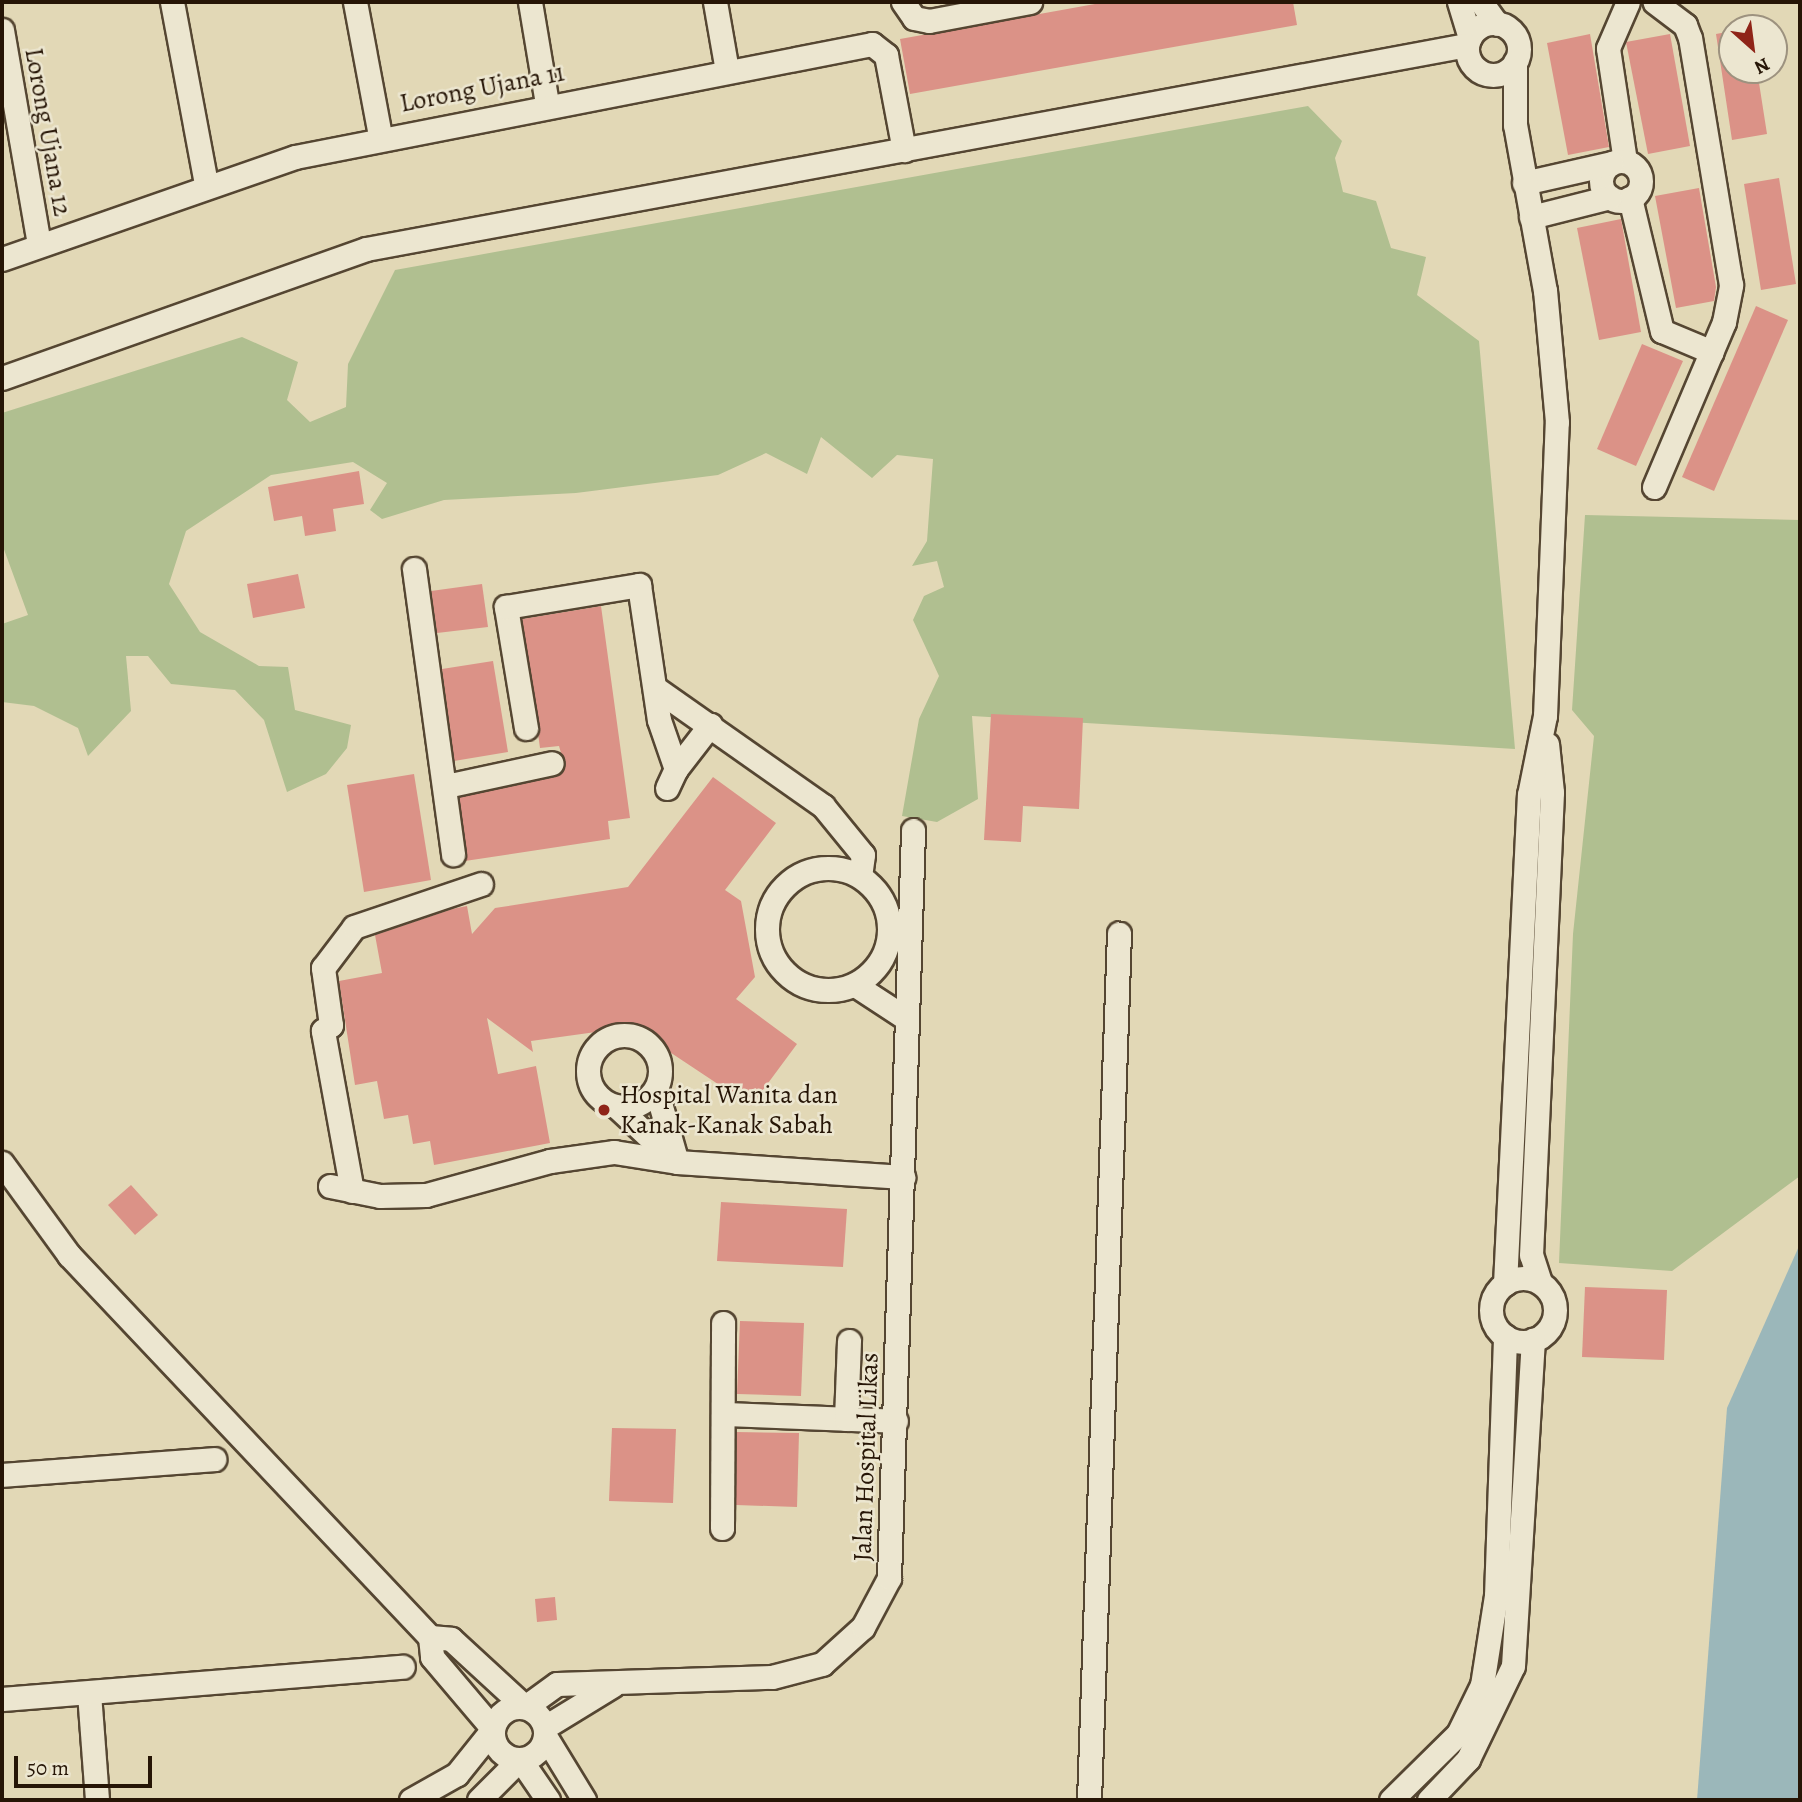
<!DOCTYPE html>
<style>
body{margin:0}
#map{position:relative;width:1802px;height:1802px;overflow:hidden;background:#e2d8b6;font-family:Alegreya,serif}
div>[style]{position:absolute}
.green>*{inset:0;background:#b0bf90}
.water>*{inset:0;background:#9bb7ba}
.building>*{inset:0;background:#db9287}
.roads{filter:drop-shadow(2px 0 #554632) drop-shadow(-2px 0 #554632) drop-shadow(0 2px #554632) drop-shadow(0 -2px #554632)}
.minor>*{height:23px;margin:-11.5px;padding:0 11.5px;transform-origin:11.5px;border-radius:11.5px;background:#ece6d0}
.minor>.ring{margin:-11.5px;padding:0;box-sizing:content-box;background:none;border:23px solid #ece6d0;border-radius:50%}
.dots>*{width:19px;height:19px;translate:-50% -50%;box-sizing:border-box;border:4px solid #ece6d0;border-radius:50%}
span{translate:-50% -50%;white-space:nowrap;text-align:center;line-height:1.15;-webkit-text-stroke:5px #ece6d0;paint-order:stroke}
.street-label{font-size:26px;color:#261506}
.poi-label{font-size:26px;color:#261506}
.left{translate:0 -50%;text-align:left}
.frame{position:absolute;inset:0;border:4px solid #261506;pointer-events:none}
.north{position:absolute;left:1718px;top:14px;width:70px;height:70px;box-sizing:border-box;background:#ece6d0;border:2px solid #9d927f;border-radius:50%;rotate:152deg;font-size:19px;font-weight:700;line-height:28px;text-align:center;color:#261506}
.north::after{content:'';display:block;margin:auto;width:24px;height:32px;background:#8f2418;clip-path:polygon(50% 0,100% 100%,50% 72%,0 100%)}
.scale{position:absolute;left:14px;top:1756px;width:138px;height:32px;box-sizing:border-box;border:4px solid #261506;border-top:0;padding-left:9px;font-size:21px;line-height:24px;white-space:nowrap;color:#261506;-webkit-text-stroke:5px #ece6d0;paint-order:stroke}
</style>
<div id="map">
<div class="green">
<i style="clip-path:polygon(1308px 106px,1342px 141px,1335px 158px,1343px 192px,1376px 201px,1391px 248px,1426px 257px,1417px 295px,1479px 341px,1515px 749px,972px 716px,978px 799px,937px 822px,902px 816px,919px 719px,939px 676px,913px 620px,924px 596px,944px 587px,937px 561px,912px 566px,927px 541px,933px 459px,897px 455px,872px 478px,821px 437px,807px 474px,766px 453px,718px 475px,576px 493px,444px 500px,382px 519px,370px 510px,387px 483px,353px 462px,271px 475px,186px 531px,169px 584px,200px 632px,259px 666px,288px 667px,295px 710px,351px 725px,347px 748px,326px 774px,287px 792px,264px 720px,235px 690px,171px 684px,148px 656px,126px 656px,131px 711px,88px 756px,78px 728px,34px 706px,2px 702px,2px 624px,28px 615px,2px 544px,2px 413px,242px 337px,298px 362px,287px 400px,310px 422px,346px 407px,348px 364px,395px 270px)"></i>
<i style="clip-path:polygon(1585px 515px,1800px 520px,1800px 1176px,1672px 1271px,1559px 1263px,1573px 934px,1594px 736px,1572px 710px)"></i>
</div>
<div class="water">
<i style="clip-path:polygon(1800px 1244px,1800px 1800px,1697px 1800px,1727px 1408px)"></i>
</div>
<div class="building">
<i style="clip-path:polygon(1106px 2px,1293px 2px,1297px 25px,910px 94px,900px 39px)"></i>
<i style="clip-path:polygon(1732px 31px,1732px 70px,1757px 70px,1767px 134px,1732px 140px,1716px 34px)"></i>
<i style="clip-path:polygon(1590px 34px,1609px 147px,1568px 155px,1547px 43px)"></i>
<i style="clip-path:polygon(1670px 34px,1690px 146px,1648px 154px,1626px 42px)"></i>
<i style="clip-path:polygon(1779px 178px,1796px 284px,1761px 290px,1744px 184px)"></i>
<i style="clip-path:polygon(1699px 188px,1716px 287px,1714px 301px,1676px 308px,1655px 196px)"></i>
<i style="clip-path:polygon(1621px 219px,1641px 332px,1599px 340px,1577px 228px)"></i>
<i style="clip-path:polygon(1756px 306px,1788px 320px,1714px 491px,1682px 477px)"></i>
<i style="clip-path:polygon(1642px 344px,1683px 361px,1636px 466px,1597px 449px)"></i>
<i style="clip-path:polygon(359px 471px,364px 504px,333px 509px,336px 531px,305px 536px,302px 516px,274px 521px,268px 487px)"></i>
<i style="clip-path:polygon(298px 574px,305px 608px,253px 618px,247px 584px)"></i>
<i style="clip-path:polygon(482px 584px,488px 627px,437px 633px,431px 591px)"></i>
<i style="clip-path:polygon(601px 606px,630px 818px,608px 821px,610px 839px,465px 861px,459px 797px,555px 777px,565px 767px,559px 746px,540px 748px,522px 619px)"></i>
<i style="clip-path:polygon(493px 661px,508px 752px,454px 761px,442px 669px)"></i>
<i style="clip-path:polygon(991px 714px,1083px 718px,1079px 809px,1023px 806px,1021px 842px,984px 840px)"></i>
<i style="clip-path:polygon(414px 774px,431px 880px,364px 892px,347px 785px)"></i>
<i style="clip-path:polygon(713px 777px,776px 823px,725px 890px,741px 901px,755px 977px,736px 999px,797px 1044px,751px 1106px,632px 1027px,531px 1041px,533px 1052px,487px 1018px,498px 1074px,536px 1066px,550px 1143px,434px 1165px,430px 1141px,413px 1144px,408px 1115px,384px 1119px,377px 1081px,355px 1085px,339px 981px,382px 973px,375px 935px,452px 909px,467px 906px,472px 934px,495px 908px,628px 887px)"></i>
<i style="clip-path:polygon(131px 1185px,158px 1215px,135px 1235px,108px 1205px)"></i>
<i style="clip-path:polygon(721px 1202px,847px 1209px,843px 1267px,717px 1261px)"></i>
<i style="clip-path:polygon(1585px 1287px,1667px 1290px,1664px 1360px,1582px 1357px)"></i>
<i style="clip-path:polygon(740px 1321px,804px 1323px,801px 1396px,737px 1394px)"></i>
<i style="clip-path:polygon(612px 1428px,676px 1429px,673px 1503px,609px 1501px)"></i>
<i style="clip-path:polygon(736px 1432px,799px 1433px,797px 1507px,736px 1505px)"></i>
<i style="clip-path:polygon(555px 1597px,557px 1620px,537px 1622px,535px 1599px)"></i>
</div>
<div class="roads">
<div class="minor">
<i style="left:172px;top:2px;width:185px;rotate:79.4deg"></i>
<i style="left:355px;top:2px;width:136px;rotate:79.4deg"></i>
<i style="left:530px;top:2px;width:103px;rotate:80.5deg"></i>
<i style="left:715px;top:2px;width:70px;rotate:80.1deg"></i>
<i style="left:903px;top:2px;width:19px;rotate:55deg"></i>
<i style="left:914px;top:18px;width:15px;rotate:11deg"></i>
<i style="left:929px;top:21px;width:103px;rotate:-10.7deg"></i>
<i style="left:1459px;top:2px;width:37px;rotate:73deg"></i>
<i style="left:1481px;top:2px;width:27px;rotate:54deg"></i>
<i class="ring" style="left:1467px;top:23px;width:29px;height:29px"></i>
<i style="left:2px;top:30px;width:218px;rotate:80.2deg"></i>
<i style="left:1625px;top:161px;width:114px;rotate:-98.6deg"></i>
<i style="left:1608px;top:48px;width:50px;rotate:-66.5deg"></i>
<i class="ring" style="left:1601px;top:161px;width:17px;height:17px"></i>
<i style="left:1524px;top:183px;width:90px;rotate:-12.8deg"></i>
<i style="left:1630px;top:198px;width:137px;rotate:76.5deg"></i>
<i style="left:1662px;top:331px;width:54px;rotate:22.8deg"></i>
<i style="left:1531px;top:217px;width:81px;rotate:-14.2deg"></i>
<i style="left:2px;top:259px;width:310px;rotate:-19.2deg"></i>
<i style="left:295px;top:157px;width:588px;rotate:-11.08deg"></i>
<i style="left:872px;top:44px;width:18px;rotate:38deg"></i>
<i style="left:886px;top:55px;width:97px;rotate:79.3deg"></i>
<i style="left:2px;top:378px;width:386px;rotate:-19.5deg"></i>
<i style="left:366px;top:249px;width:1120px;rotate:-10.5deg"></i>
<i style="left:1654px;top:487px;width:179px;rotate:-67deg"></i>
<i style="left:1724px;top:322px;width:38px;rotate:-79deg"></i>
<i style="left:1731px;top:285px;width:250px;rotate:-99.4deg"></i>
<i style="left:1690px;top:38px;width:14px;rotate:-111deg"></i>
<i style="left:1685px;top:25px;width:38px;rotate:-143deg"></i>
<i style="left:414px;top:569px;width:288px;rotate:82.2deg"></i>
<i style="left:658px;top:690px;width:202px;rotate:35.1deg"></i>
<i style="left:823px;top:806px;width:63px;rotate:50.8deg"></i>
<i style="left:863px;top:855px;width:21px;rotate:98deg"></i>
<i style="left:526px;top:728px;width:123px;rotate:-99.4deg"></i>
<i style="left:506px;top:607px;width:135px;rotate:-9.4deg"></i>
<i style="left:639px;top:585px;width:136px;rotate:81.6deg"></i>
<i style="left:659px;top:720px;width:52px;rotate:70.9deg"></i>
<i style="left:676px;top:769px;width:56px;rotate:-52.3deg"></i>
<i style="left:446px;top:786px;width:108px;rotate:-12.2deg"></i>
<i style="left:667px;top:788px;width:21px;rotate:-65deg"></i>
<i class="ring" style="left:767px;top:868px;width:99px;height:99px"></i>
<i style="left:855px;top:985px;width:62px;rotate:33.2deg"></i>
<i class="ring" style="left:588px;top:1035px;width:49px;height:49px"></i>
<i style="left:656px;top:1089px;width:76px;rotate:74deg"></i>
<i style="left:616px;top:1106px;width:79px;rotate:43deg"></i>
<i style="left:2px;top:1163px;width:114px;rotate:53.9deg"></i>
<i style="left:69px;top:1255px;width:526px;rotate:46.62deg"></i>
<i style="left:430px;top:1637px;width:20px;rotate:84deg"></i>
<i style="left:432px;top:1657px;width:94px;rotate:49.7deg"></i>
<i style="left:493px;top:1729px;width:58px;rotate:128.7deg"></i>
<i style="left:457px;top:1774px;width:53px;rotate:150.5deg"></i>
<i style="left:330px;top:1186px;width:51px;rotate:11.3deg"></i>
<i style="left:380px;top:1196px;width:46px;rotate:-1.2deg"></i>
<i style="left:426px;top:1195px;width:129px;rotate:-15.3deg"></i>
<i style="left:550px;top:1161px;width:65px;rotate:-8deg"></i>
<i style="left:614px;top:1152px;width:64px;rotate:9deg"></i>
<i style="left:677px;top:1162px;width:227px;rotate:3.8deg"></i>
<i style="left:352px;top:1191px;width:163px;rotate:-100.3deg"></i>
<i style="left:323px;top:1031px;width:10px;rotate:-37deg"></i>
<i style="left:331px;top:1025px;width:58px;rotate:-98deg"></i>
<i style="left:323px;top:968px;width:51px;rotate:-52.9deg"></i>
<i style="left:354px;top:927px;width:134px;rotate:-18.7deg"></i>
<i class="ring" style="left:1491px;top:1278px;width:41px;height:41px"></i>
<i style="left:1540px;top:1282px;width:28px;rotate:-108deg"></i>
<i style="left:1531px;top:1255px;width:463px;rotate:-87.4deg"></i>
<i style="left:1552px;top:792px;width:48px;rotate:-95.9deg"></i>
<i style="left:1505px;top:1284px;width:490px;rotate:-87.2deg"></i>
<i style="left:1529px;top:795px;width:81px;rotate:-78.6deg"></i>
<i style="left:1545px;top:716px;width:294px;rotate:-87.7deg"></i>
<i style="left:1557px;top:422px;width:132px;rotate:-95.2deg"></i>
<i style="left:1545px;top:291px;width:169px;rotate:-100.2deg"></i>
<i style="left:1515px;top:125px;width:63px;rotate:-90deg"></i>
<i style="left:725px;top:1414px;width:171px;rotate:2.3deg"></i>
<i style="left:846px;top:1419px;width:78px;rotate:-87.8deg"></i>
<i style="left:2px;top:1475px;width:213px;rotate:-4.3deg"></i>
<i style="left:722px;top:1528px;width:205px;rotate:-89.7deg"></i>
<i style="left:430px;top:1637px;width:21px;rotate:5deg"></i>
<i style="left:451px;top:1639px;width:100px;rotate:42.6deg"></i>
<i style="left:525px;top:1707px;width:39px;rotate:-36deg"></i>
<i style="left:557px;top:1684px;width:215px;rotate:-1.9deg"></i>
<i style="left:772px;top:1677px;width:52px;rotate:-14.6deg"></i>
<i style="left:822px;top:1664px;width:55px;rotate:-42.1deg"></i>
<i style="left:863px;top:1627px;width:55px;rotate:-62deg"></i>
<i style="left:889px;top:1578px;width:748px;rotate:-88.16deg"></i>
<i style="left:89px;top:1693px;width:107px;rotate:85.7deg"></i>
<i style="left:2px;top:1699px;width:402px;rotate:-4.6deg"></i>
<i class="ring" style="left:493px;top:1707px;width:29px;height:29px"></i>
<i style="left:545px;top:1727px;width:79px;rotate:-31.5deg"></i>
<i style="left:545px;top:1736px;width:75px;rotate:58.6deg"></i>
<i style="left:479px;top:1800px;width:58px;rotate:-45deg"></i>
<i style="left:520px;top:1759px;width:50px;rotate:55.7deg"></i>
<i style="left:1089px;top:1800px;width:867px;rotate:-88.02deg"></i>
<i style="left:1391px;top:1800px;width:94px;rotate:-44.6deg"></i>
<i style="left:1458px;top:1734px;width:55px;rotate:-63.9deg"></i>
<i style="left:1482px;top:1685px;width:90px;rotate:-81.1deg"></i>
<i style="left:1496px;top:1596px;width:260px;rotate:-88deg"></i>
<i style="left:1429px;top:1800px;width:57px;rotate:-46.4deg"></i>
<i style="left:1468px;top:1759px;width:103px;rotate:-64.2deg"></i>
<i style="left:1513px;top:1666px;width:327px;rotate:-86.5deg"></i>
</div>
</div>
<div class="dots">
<i style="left:604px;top:1110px;background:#8f2418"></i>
</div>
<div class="street-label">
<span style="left:482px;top:88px;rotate:-11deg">Lorong Ujana 11</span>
<span style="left:48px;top:132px;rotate:80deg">Lorong Ujana 12</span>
<span style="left:866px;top:1457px;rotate:-88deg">Jalan Hospital Likas</span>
</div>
<div class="poi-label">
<span class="left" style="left:620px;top:1110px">Hospital Wanita dan<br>Kanak-Kanak Sabah</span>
</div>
<div class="frame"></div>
<div class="north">N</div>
<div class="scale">50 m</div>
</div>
